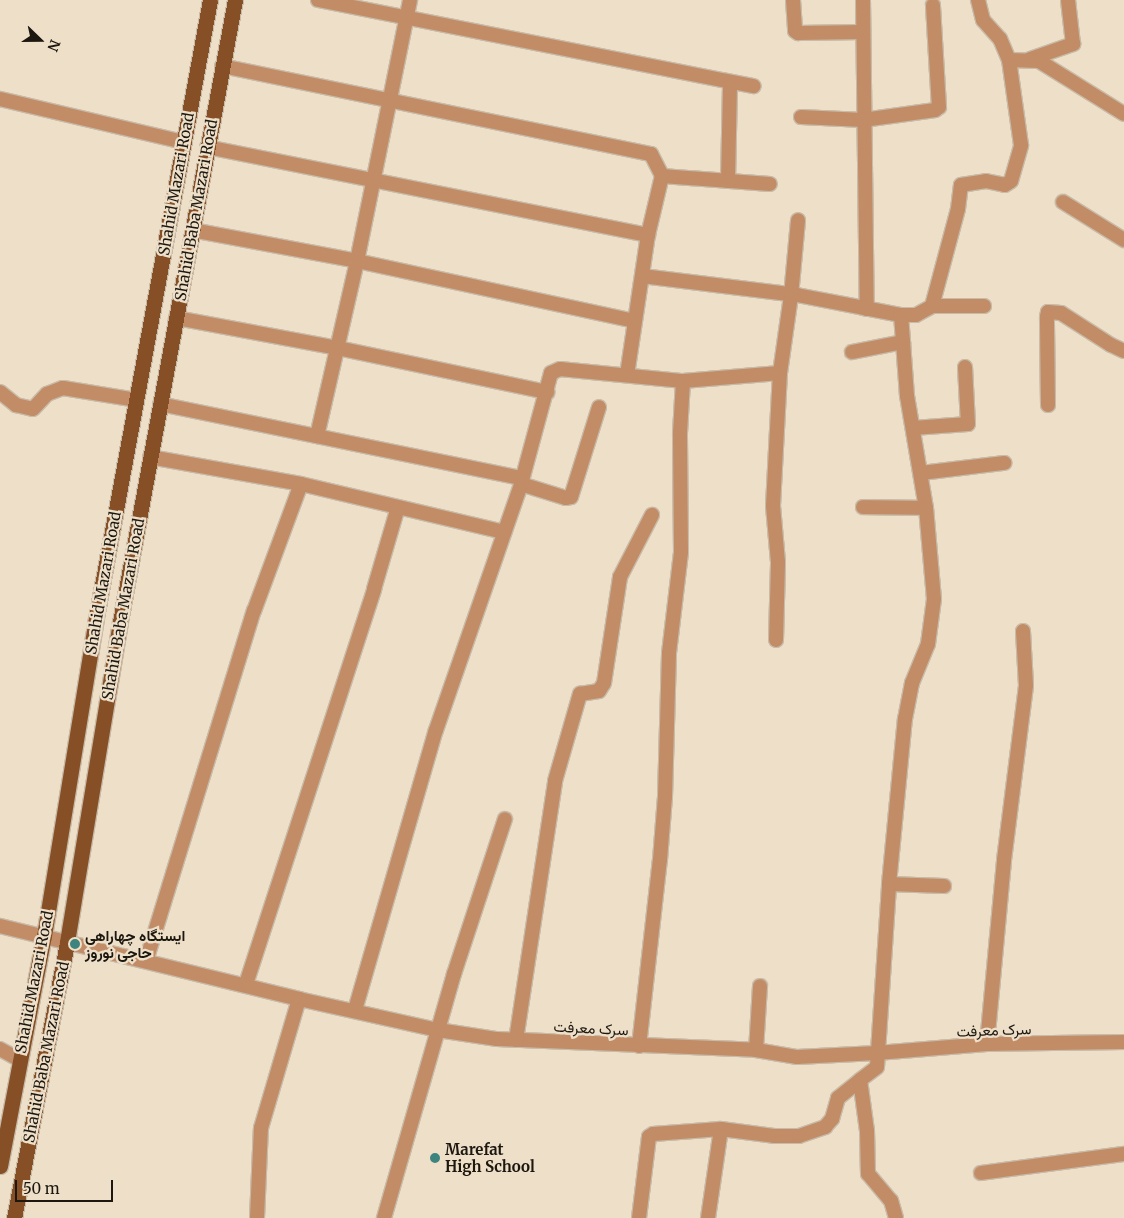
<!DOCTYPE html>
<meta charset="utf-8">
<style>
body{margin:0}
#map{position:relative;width:1124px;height:1218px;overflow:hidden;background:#eedfc9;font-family:Merriweather,Vazirmatn,serif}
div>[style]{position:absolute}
.roads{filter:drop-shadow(1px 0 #c8bba8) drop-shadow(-1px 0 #c8bba8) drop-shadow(0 1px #c8bba8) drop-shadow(0 -1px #c8bba8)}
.minor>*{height:14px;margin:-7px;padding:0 7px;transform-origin:7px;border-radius:7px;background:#c28c67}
.major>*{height:15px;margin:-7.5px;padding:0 7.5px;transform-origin:7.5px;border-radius:7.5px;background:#874f25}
.dots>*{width:14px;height:14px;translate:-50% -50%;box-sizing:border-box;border:2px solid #eedfc9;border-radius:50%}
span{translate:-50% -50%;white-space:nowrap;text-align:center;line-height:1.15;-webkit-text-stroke:4.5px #eedfc9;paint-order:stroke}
.street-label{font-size:15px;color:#1c170f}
.poi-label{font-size:15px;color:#1c170f;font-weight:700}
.left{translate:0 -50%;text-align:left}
.north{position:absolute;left:15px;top:15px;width:50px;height:50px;-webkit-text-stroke:4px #eedfc9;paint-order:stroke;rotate:112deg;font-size:14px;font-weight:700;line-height:20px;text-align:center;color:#1c170f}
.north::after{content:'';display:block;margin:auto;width:18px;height:22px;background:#1c170f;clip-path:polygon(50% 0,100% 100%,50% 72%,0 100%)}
.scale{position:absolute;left:15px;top:1180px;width:98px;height:22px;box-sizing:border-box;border:2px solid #1c170f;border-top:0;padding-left:6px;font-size:15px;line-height:18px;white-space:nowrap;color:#1c170f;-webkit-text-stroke:4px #eedfc9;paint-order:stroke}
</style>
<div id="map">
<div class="roads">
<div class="minor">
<i style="left:318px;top:0;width:444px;rotate:11.2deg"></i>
<i style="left:793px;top:0;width:31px;rotate:86deg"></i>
<i style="left:795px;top:31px;width:4px;rotate:34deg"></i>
<i style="left:798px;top:33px;width:65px;rotate:-0.9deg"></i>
<i style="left:863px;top:0;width:309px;rotate:89.3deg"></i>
<i style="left:1030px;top:59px;width:46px;rotate:-19.2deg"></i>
<i style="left:1073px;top:44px;width:44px;rotate:-96.5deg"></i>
<i style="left:1009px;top:60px;width:30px;rotate:2deg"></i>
<i style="left:1039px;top:61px;width:100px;rotate:31.9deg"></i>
<i style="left:222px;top:66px;width:438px;rotate:11.6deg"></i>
<i style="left:651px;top:154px;width:25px;rotate:63deg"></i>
<i style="left:662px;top:176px;width:108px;rotate:4.2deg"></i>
<i style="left:0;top:99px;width:189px;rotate:13.2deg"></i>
<i style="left:801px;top:117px;width:62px;rotate:2.8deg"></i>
<i style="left:863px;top:120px;width:73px;rotate:-7.9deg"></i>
<i style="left:935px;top:110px;width:5px;rotate:-37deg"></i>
<i style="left:939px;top:107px;width:102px;rotate:-93.4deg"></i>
<i style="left:207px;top:147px;width:450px;rotate:11.3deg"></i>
<i style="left:728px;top:181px;width:98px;rotate:-88.8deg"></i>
<i style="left:1063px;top:202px;width:72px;rotate:31.9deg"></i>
<i style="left:192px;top:230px;width:168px;rotate:10.6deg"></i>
<i style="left:357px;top:261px;width:284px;rotate:12.2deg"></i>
<i style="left:642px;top:276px;width:156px;rotate:7deg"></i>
<i style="left:797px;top:295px;width:106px;rotate:10.9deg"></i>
<i style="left:901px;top:315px;width:15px"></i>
<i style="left:916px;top:315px;width:18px;rotate:-29deg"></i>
<i style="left:932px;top:306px;width:100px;rotate:-75deg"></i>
<i style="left:958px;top:209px;width:24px;rotate:-83deg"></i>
<i style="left:961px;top:185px;width:25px;rotate:-9deg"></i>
<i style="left:986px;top:181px;width:19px;rotate:12deg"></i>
<i style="left:1005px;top:185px;width:7px;rotate:-34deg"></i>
<i style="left:1011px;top:181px;width:37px;rotate:-74deg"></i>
<i style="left:1021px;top:145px;width:86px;rotate:-98deg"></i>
<i style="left:1009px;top:60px;width:23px;rotate:-113deg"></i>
<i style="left:1000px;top:39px;width:25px;rotate:-132deg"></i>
<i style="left:983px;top:20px;width:21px;rotate:-104deg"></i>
<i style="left:932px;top:306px;width:52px"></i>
<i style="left:176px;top:318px;width:165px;rotate:10.5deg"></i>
<i style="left:338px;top:348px;width:214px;rotate:11.9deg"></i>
<i style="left:852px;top:352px;width:52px;rotate:-11.1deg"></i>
<i style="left:627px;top:375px;width:142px;rotate:-81.5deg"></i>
<i style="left:648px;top:235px;width:61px;rotate:-76.7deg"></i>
<i style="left:0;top:392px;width:21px;rotate:39deg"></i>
<i style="left:16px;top:405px;width:17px;rotate:13deg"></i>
<i style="left:33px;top:409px;width:21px;rotate:-47deg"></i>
<i style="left:47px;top:394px;width:17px;rotate:-21deg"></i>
<i style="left:63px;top:388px;width:74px;rotate:9.3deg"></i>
<i style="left:160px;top:404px;width:369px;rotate:11.6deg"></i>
<i style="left:1048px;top:405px;width:88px;rotate:-90.7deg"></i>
<i style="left:1047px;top:317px;width:5px;rotate:-79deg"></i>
<i style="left:1048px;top:312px;width:13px;rotate:4deg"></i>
<i style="left:1061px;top:313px;width:59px;rotate:32.6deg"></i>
<i style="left:1111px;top:345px;width:14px;rotate:25deg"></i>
<i style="left:913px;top:428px;width:55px;rotate:-4.2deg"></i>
<i style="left:968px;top:424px;width:57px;rotate:-93deg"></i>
<i style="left:317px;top:436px;width:180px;rotate:-77.1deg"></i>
<i style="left:357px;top:261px;width:266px;rotate:-78.5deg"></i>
<i style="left:150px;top:457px;width:153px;rotate:10.1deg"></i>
<i style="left:301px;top:484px;width:209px;rotate:13.3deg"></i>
<i style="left:921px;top:473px;width:84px;rotate:-6.9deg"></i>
<i style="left:521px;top:484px;width:47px;rotate:17.3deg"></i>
<i style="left:566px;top:498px;width:5px;rotate:-11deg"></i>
<i style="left:571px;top:497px;width:94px;rotate:-72.7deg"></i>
<i style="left:863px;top:507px;width:63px;rotate:0.9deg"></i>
<i style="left:776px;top:640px;width:78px;rotate:-88.5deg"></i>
<i style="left:778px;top:562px;width:56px;rotate:-95.1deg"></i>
<i style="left:773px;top:506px;width:133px;rotate:-87deg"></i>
<i style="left:780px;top:373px;width:78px;rotate:-81.9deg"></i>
<i style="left:791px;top:296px;width:76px;rotate:-84.7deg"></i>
<i style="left:889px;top:884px;width:55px;rotate:2.1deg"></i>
<i style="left:0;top:926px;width:308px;rotate:13.7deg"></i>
<i style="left:299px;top:999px;width:142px;rotate:12.6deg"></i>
<i style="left:438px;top:1030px;width:60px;rotate:8.7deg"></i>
<i style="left:497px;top:1039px;width:259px;rotate:2.4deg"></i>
<i style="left:756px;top:1050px;width:42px;rotate:9.7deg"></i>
<i style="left:797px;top:1057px;width:80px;rotate:-2.9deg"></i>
<i style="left:877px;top:1053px;width:110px;rotate:-4.7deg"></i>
<i style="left:987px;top:1044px;width:137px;rotate:-0.8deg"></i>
<i style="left:146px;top:961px;width:366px;rotate:-72.9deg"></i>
<i style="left:254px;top:611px;width:135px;rotate:-69.7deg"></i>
<i style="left:246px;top:984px;width:415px;rotate:-72deg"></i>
<i style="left:374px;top:589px;width:85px;rotate:-73.7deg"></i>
<i style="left:355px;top:1010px;width:291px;rotate:-73.9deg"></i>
<i style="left:436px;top:730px;width:260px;rotate:-70.9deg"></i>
<i style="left:521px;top:484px;width:115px;rotate:-74.9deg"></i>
<i style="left:551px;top:373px;width:10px;rotate:-24deg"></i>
<i style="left:560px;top:369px;width:124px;rotate:5.6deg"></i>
<i style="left:683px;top:381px;width:97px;rotate:-4.7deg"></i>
<i style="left:516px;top:1040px;width:262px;rotate:-81.4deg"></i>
<i style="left:555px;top:781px;width:91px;rotate:-74deg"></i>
<i style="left:580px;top:694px;width:19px;rotate:-9deg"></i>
<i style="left:599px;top:691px;width:9px;rotate:-58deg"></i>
<i style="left:604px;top:683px;width:107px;rotate:-81.4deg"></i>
<i style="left:620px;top:577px;width:70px;rotate:-62.7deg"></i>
<i style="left:987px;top:1044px;width:185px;rotate:-84.7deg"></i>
<i style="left:1004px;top:860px;width:176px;rotate:-82.8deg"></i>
<i style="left:1026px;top:685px;width:54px;rotate:-93.2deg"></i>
<i style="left:639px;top:1046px;width:187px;rotate:-83.6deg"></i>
<i style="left:660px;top:860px;width:63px;rotate:-85.5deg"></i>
<i style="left:665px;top:797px;width:144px;rotate:-88.4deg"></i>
<i style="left:669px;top:653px;width:102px;rotate:-83.2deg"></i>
<i style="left:681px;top:552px;width:119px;rotate:-90.5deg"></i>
<i style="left:680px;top:433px;width:52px;rotate:-86.7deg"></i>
<i style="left:0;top:1049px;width:23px;rotate:29deg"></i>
<i style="left:756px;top:1050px;width:64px;rotate:-86.4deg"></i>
<i style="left:981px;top:1173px;width:144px;rotate:-7.6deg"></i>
<i style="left:257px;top:1218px;width:90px;rotate:-87.5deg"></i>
<i style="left:261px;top:1128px;width:134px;rotate:-73.6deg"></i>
<i style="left:384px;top:1218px;width:254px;rotate:-74deg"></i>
<i style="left:454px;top:974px;width:163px;rotate:-71.8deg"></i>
<i style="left:639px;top:1218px;width:82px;rotate:-83deg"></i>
<i style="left:649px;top:1137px;width:5px;rotate:-37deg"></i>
<i style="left:653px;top:1134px;width:68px;rotate:-4.2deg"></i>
<i style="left:721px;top:1129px;width:53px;rotate:7.5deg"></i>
<i style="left:774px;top:1136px;width:25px"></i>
<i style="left:799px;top:1136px;width:28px;rotate:-19deg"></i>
<i style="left:825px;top:1127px;width:11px;rotate:-49deg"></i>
<i style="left:832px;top:1119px;width:22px;rotate:-74deg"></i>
<i style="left:838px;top:1098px;width:28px;rotate:-39deg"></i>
<i style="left:708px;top:1218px;width:90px;rotate:-81.7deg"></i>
<i style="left:896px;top:1218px;width:18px;rotate:-106deg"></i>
<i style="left:891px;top:1201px;width:35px;rotate:-130deg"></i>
<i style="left:868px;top:1174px;width:43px;rotate:-91.3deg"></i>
<i style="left:867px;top:1131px;width:51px;rotate:-97.8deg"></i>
<i style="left:860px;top:1080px;width:21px;rotate:-37deg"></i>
<i style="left:877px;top:1067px;width:183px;rotate:-86.2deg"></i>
<i style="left:889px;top:884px;width:166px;rotate:-84.5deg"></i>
<i style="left:905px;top:719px;width:37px;rotate:-79deg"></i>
<i style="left:912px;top:683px;width:42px;rotate:-67.7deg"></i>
<i style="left:928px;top:644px;width:45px;rotate:-82.4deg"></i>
<i style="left:934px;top:599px;width:91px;rotate:-95deg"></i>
<i style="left:926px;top:508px;width:114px;rotate:-99.6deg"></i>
<i style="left:907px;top:396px;width:81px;rotate:-94.2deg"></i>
</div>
<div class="major">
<i style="left:0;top:1166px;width:234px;rotate:-79.2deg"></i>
<i style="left:44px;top:936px;width:322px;rotate:-80.7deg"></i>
<i style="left:96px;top:618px;width:628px;rotate:-79.55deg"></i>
<i style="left:14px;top:1218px;width:281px;rotate:-79.1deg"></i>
<i style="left:67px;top:942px;width:324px;rotate:-80.6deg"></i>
<i style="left:120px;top:622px;width:633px;rotate:-79.53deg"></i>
</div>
</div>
<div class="dots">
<i style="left:75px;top:944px;background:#3d847e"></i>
<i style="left:435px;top:1158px;background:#3d847e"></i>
</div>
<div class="street-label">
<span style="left:176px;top:184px;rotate:-80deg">Shahid Mazari Road</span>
<span style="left:196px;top:210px;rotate:-80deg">Shahid Baba Mazari Road</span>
<span style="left:103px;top:583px;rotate:-80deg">Shahid Mazari Road</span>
<span style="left:123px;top:609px;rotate:-80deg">Shahid Baba Mazari Road</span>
<span style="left:34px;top:982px;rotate:-79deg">Shahid Mazari Road</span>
<span style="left:591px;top:1028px;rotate:3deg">سرک معرفت</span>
<span style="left:994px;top:1030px;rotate:-2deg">سرک معرفت</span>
<span style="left:46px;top:1052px;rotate:-79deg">Shahid Baba Mazari Road</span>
</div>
<div class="poi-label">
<span class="left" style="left:85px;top:944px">ایستگاه چهاراهی<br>حاجی نوروز</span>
<span class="left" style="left:445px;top:1158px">Marefat<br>High School</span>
</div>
<div class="north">N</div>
<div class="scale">50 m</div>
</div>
